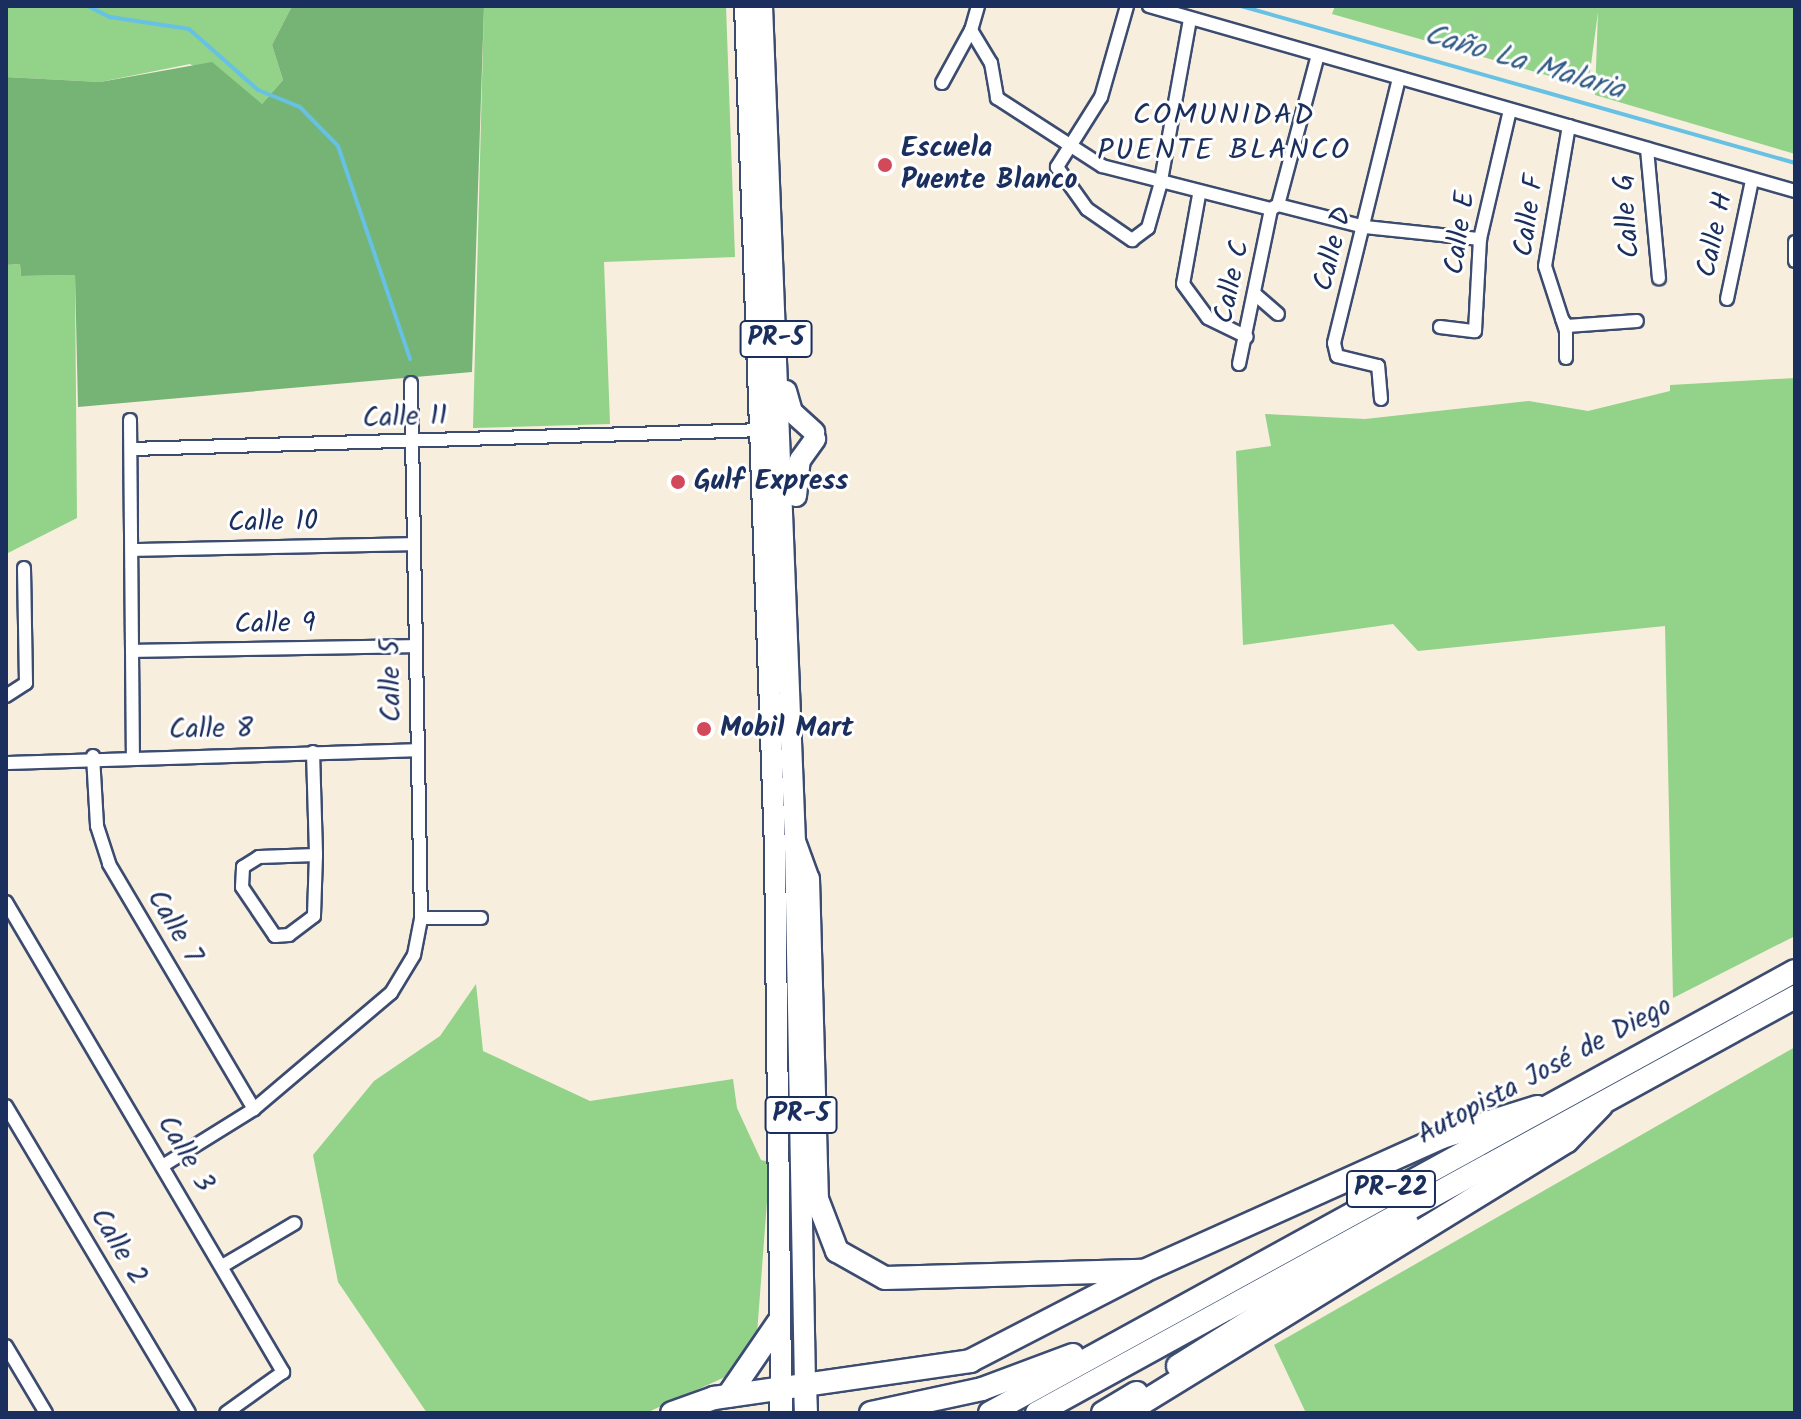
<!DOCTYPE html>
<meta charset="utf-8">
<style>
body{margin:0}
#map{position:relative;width:1801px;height:1419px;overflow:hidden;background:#f8eede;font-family:Kalam,sans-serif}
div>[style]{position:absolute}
.green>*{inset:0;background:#92d289}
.forest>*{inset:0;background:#75b475}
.stream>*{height:4px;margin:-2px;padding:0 2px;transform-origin:2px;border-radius:2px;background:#66c1e4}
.roads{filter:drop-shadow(2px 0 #3c4c71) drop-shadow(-2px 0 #3c4c71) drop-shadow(0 2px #3c4c71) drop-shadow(0 -2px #3c4c71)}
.street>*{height:12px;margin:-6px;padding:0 6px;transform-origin:6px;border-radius:6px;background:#fff}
.primary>*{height:20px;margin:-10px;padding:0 10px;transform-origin:10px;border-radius:10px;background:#fff}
.highway>*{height:22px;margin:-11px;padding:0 11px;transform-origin:11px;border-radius:11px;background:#fff}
.dots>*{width:22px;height:22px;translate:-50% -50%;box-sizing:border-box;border:4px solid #fff;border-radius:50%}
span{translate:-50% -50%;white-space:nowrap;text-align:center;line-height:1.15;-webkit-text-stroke:6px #fff;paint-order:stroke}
.shield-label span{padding:2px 6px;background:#fff;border:2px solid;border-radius:6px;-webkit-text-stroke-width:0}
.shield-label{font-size:26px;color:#1b2f5e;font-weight:700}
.poi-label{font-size:28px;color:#1b2f5e;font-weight:700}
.left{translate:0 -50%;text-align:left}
.street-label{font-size:28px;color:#1b2f5e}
.water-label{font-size:30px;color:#325b86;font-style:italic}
.neighbourhood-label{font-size:30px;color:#1b2f5e;letter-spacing:2px}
.frame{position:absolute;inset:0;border:8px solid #1b2f5e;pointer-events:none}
</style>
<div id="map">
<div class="green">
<i style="clip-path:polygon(6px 6px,292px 6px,272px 45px,283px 80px,262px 104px,190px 64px,100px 82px,6px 77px)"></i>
<i style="clip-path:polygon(484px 6px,726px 6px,735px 257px,604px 262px,610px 424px,473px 428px)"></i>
<i style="clip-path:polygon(1335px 6px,1795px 6px,1795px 154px,1595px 95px,1598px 12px,1588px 87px,1332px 14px)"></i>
<i style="clip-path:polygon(20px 264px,21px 276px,75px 275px,77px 518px,6px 554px,6px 265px)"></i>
<i style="clip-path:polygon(1795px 378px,1795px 936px,1673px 998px,1665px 626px,1418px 651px,1393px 624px,1243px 645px,1236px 451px,1271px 446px,1265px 414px,1365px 419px,1529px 401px,1588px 411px,1670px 391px,1670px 385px)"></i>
<i style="clip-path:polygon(476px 984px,483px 1051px,590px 1101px,733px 1079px,737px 1108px,761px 1160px,770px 1162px,757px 1334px,736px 1372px,646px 1413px,427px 1413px,338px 1282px,313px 1155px,374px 1081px,440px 1036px)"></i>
<i style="clip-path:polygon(1795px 1047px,1795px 1413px,1306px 1413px,1274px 1345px)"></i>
</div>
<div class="forest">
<i style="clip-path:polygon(292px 6px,484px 6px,472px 372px,78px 407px,75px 275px,21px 276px,20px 264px,6px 265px,6px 77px,100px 82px,212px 62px,262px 104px,283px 80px,272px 45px)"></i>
</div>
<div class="stream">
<i style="left:88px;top:6px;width:25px;rotate:27deg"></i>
<i style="left:110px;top:17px;width:80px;rotate:8.6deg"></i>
<i style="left:189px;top:29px;width:92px;rotate:41.5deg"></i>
<i style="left:258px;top:90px;width:45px;rotate:22deg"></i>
<i style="left:300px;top:107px;width:54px;rotate:45.7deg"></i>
<i style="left:338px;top:146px;width:225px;rotate:71.3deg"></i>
<i style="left:1241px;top:6px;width:576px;rotate:15.82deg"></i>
</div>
<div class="roads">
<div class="street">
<i style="left:978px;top:6px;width:25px;rotate:106deg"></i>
<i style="left:971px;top:30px;width:39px;rotate:59deg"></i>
<i style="left:991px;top:63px;width:36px;rotate:80deg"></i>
<i style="left:997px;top:98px;width:125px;rotate:32.9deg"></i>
<i style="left:1102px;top:166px;width:174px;rotate:14.3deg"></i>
<i style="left:1271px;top:209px;width:8px;rotate:-30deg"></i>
<i style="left:1278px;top:205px;width:90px;rotate:14.2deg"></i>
<i style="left:1365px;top:227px;width:116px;rotate:6deg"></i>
<i style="left:1127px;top:6px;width:95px;rotate:105.9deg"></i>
<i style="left:1101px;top:97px;width:83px;rotate:122.2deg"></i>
<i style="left:1057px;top:167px;width:52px;rotate:54.5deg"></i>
<i style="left:1087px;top:209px;width:55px;rotate:34.6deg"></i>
<i style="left:1132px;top:240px;width:20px;rotate:-37deg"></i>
<i style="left:1148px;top:228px;width:44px;rotate:-74.1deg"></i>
<i style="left:1160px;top:186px;width:169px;rotate:-79.8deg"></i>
<i style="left:1149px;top:6px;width:672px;rotate:15.98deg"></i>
<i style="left:942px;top:83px;width:60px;rotate:-61.3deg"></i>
<i style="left:1647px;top:149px;width:130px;rotate:84.7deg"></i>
<i style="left:1199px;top:195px;width:90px;rotate:100.2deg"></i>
<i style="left:1183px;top:284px;width:42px;rotate:53.7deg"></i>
<i style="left:1208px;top:318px;width:43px;rotate:26deg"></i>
<i style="left:1278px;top:205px;width:155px;rotate:-75.1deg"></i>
<i style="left:1795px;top:242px;width:19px;rotate:90deg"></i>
<i style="left:1256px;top:295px;width:29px;rotate:41deg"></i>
<i style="left:1727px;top:299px;width:122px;rotate:-78.1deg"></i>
<i style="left:1562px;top:319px;width:9px;rotate:54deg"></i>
<i style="left:1567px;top:326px;width:70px;rotate:-4.1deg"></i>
<i style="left:1440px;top:327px;width:35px;rotate:7deg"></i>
<i style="left:1475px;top:331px;width:92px;rotate:-86.9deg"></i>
<i style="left:1480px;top:239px;width:132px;rotate:-76.9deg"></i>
<i style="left:1566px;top:358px;width:27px;rotate:-90deg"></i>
<i style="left:1566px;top:331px;width:68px;rotate:-107.9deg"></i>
<i style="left:1545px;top:266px;width:142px;rotate:-80.3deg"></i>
<i style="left:1239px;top:364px;width:158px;rotate:-78.3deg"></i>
<i style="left:1381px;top:399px;width:33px;rotate:-95deg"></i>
<i style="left:1378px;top:366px;width:42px;rotate:-166.3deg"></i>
<i style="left:1337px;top:356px;width:13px;rotate:-103deg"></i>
<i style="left:1334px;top:343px;width:273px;rotate:-76.2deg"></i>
<i style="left:130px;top:420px;width:336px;rotate:89.5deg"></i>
<i style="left:131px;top:449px;width:632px;rotate:-1.72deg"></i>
<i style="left:133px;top:550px;width:280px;rotate:-1.2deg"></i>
<i style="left:134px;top:651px;width:282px;rotate:-1deg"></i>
<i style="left:6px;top:696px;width:24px;rotate:-33deg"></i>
<i style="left:26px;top:683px;width:115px;rotate:-91deg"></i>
<i style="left:313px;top:752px;width:103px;rotate:88.3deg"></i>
<i style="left:93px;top:756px;width:70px;rotate:86.7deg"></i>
<i style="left:97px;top:826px;width:40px;rotate:72deg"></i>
<i style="left:109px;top:864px;width:285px;rotate:59.4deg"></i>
<i style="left:6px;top:763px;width:411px;rotate:-1.8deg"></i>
<i style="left:316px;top:855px;width:61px;rotate:91.9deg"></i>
<i style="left:314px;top:916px;width:31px;rotate:143deg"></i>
<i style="left:289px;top:935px;width:14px;rotate:176deg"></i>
<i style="left:275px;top:936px;width:59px;rotate:-124deg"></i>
<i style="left:242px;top:887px;width:20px;rotate:-87deg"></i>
<i style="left:243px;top:867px;width:19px;rotate:-32deg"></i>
<i style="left:259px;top:857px;width:57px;rotate:-2deg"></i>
<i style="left:6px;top:902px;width:546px;rotate:59.49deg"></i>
<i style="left:283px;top:1372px;width:70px;rotate:144.3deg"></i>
<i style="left:421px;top:918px;width:60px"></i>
<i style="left:6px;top:1106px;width:357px;rotate:59.2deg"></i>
<i style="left:164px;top:1165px;width:106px;rotate:-31.9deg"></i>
<i style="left:254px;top:1109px;width:180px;rotate:-40.3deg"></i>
<i style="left:391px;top:993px;width:44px;rotate:-58.8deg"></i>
<i style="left:414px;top:955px;width:38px;rotate:-79deg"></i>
<i style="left:421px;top:918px;width:535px;rotate:-91.07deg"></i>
<i style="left:224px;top:1265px;width:82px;rotate:-30.6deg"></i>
<i style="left:6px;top:1346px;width:78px;rotate:59.2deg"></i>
</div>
<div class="primary">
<i style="left:745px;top:6px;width:842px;rotate:87.96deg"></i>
<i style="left:775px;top:847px;width:541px;rotate:89.36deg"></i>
<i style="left:762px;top:6px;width:839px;rotate:87.74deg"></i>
<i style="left:795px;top:844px;width:541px;rotate:88.94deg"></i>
<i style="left:786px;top:391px;width:22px;rotate:74deg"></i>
<i style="left:792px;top:412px;width:30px;rotate:42deg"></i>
<i style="left:796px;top:496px;width:36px;rotate:-84deg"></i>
<i style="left:800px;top:460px;width:26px;rotate:-54deg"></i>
</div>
<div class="highway">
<i style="left:795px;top:844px;width:37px;rotate:70deg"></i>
<i style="left:808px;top:879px;width:320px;rotate:88.4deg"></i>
<i style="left:817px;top:1199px;width:56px;rotate:69deg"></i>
<i style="left:837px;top:1251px;width:55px;rotate:29.4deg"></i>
<i style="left:885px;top:1278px;width:258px;rotate:-1.6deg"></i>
<i style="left:1178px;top:1366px;width:270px;rotate:-32deg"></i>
<i style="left:805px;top:1385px;width:28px;rotate:88deg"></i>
<i style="left:781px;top:1388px;width:25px;rotate:90deg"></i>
<i style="left:728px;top:1396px;width:88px;rotate:-55.6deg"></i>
<i style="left:672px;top:1413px;width:45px;rotate:-19.7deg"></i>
<i style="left:714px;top:1398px;width:259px;rotate:-8.2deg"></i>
<i style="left:970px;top:1361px;width:196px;rotate:-27.3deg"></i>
<i style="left:1144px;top:1271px;width:327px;rotate:-24.2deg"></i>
<i style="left:1442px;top:1137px;width:100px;rotate:-17.5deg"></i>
<i style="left:871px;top:1413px;width:114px;rotate:-12.2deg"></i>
<i style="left:982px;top:1389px;width:97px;rotate:-20.5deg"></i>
<i style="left:990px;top:1413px;width:918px;rotate:-28.77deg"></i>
<i style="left:1037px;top:1413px;width:865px;rotate:-28.76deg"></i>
<i style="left:1103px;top:1413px;width:39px;rotate:-31deg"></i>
<i style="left:1126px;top:1413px;width:518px;rotate:-31.67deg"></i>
<i style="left:1567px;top:1141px;width:49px;rotate:-45.8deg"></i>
</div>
</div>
<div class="dots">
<i style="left:885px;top:165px;background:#d1495b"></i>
<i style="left:678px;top:482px;background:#d1495b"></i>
<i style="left:704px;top:729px;background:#d1495b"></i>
</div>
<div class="shield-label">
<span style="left:776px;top:339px">PR-5</span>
<span style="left:801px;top:1115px">PR-5</span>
<span style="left:1391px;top:1189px">PR-22</span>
</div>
<div class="poi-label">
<span class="left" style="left:901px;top:165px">Escuela<br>Puente Blanco</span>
<span class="left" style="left:694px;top:482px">Gulf Express</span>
<span class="left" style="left:720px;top:729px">Mobil Mart</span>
</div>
<div class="street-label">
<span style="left:1530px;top:216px;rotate:-82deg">Calle F</span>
<span style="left:1628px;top:216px;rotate:-95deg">Calle G</span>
<span style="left:1461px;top:233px;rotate:-82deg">Calle E</span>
<span style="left:1716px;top:235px;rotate:-78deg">Calle H</span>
<span style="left:1334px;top:249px;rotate:-76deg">Calle D</span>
<span style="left:1233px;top:282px;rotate:-78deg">Calle C</span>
<span style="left:405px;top:418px;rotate:-2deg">Calle 11</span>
<span style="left:273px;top:523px;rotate:-1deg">Calle 10</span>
<span style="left:275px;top:625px;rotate:-1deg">Calle 9</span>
<span style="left:392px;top:681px;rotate:-91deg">Calle 5</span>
<span style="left:211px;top:730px;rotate:-1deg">Calle 8</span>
<span style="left:174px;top:927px;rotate:59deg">Calle 7</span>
<span style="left:1545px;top:1071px;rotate:-28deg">Autopista José de Diego</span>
<span style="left:185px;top:1154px;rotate:59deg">Calle 3</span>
<span style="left:118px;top:1247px;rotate:59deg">Calle 2</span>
</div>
<div class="water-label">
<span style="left:1524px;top:63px;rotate:16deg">Caño La Malaria</span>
</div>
<div class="neighbourhood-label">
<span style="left:1224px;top:133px">COMUNIDAD<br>PUENTE BLANCO</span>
</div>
<div class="frame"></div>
</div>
